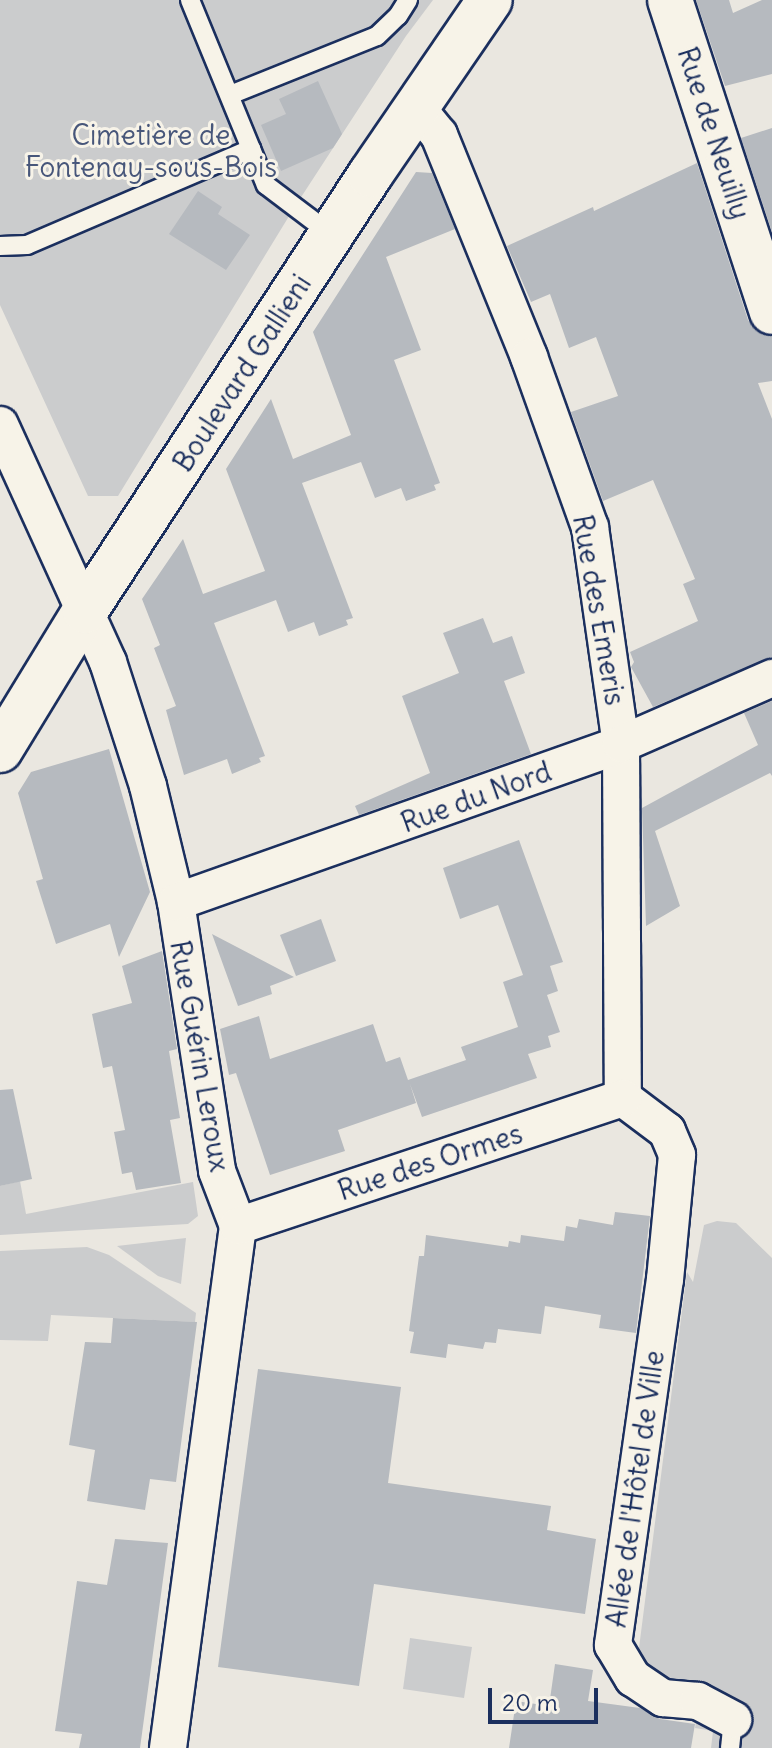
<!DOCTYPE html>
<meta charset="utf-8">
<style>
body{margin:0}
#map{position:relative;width:772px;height:1748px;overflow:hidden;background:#eae7e0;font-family:Delius,sans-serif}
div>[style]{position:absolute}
.green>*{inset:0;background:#cbcccd}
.building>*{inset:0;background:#b6babf}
.roads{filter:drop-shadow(2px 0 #1b2f5e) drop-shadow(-2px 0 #1b2f5e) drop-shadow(0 2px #1b2f5e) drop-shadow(0 -2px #1b2f5e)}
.service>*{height:18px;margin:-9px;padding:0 9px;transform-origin:9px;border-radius:9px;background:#f7f3e8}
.minor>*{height:36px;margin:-18px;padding:0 18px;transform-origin:18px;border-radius:18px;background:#f7f3e8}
.tertiary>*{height:44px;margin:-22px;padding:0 22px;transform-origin:22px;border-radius:22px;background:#f7f3e8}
span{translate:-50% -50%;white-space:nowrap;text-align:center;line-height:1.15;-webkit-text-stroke:6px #f7f3e8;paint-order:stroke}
.street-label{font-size:28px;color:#1b2f5e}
.park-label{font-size:28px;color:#47567a}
.scale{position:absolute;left:488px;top:1688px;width:110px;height:36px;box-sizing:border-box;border:4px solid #1b2f5e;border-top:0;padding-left:10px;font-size:24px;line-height:28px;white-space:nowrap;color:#1b2f5e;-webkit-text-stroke:6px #f7f3e8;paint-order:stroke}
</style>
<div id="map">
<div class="green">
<i style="clip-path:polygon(0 0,433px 0,406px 36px,294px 208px,118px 496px,88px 496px,0 305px)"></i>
<i style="clip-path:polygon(20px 1181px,26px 1214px,193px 1182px,198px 1216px,188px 1224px,0 1235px,0 1186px)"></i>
<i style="clip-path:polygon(717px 1221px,736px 1223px,772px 1258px,772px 1748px,711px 1748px,713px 1731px,695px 1728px,697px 1716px,644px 1664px,639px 1648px,687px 1272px,693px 1282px,704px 1225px)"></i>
<i style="clip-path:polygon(186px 1238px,181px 1284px,158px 1276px,117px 1246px)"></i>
<i style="clip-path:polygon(87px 1247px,109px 1255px,196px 1313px,195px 1322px,51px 1315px,48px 1341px,0 1340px,0 1251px)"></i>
<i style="clip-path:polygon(410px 1638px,472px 1647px,464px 1698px,403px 1689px)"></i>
</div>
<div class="building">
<i style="clip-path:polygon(696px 0,729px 0,733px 13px,762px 0,772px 0,772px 74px,725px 86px)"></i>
<i style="clip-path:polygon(318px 81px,342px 134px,333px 148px,281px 171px,261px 125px,286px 114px,279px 99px)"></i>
<i style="clip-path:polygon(772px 128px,772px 232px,741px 138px)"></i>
<i style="clip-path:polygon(697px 163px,748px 320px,756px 331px,772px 336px,772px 381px,758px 383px,772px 419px,772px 657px,653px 707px,631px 667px,634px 662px,630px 652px,698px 621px,683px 584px,695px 579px,653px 480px,603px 501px,571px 412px,618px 396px,596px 337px,569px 348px,550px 294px,531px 302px,507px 246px,593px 207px,594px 211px)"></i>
<i style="clip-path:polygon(416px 172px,432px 173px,455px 229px,386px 257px,421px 350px,394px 360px,440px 483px,434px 485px,436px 490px,406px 501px,401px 488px,375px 498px,361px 462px,302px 483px,353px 618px,346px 620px,348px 625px,319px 636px,314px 622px,288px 632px,276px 600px,214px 623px,265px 756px,259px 758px,261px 762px,232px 774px,227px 759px,184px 775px,166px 710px,176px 706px,154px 648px,160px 645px,142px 599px,183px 539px,203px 594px,265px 571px,226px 469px,271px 399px,293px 459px,351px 435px,313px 332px)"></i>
<i style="clip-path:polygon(198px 191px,222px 207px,218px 214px,250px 235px,226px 270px,169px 234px)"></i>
<i style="clip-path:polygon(483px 618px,493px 643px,512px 636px,525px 673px,504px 681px,531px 754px,359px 815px,355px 806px,430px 773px,402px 696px,459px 673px,443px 633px)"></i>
<i style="clip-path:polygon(772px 701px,772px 776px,770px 773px,655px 831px,680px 906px,646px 926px,642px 808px,758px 745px,744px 713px)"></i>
<i style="clip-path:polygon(109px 749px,150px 892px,119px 957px,110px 924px,56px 944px,36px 881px,43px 879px,18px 793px,31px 772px)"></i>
<i style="clip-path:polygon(519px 840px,563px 962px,550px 966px,558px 991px,547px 995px,560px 1032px,548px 1036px,551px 1047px,528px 1054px,537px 1078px,422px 1117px,410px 1084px,416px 1103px,338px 1130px,345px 1151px,270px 1175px,236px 1073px,229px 1075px,220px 1029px,259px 1016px,270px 1059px,373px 1024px,386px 1062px,400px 1057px,408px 1080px,466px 1060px,461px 1047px,518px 1027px,503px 982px,523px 975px,498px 905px,460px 919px,443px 868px)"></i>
<i style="clip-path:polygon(321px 919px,336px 961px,296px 976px,280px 935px)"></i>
<i style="clip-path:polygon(212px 934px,294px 977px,270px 986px,272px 994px,238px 1006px)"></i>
<i style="clip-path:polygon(162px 951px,177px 1049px,169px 1051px,180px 1118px,170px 1120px,181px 1183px,136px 1190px,132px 1172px,122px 1174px,114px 1132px,125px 1130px,112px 1066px,103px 1068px,92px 1014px,132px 1003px,122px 966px)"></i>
<i style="clip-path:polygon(13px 1089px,32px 1179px,0 1186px,0 1090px)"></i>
<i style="clip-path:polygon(615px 1212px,650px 1216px,636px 1333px,599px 1328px,601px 1315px,545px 1306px,541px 1334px,498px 1329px,496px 1343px,485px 1342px,483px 1349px,448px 1344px,446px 1358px,410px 1353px,414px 1332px,409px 1331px,419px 1256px,424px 1256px,426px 1235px,508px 1247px,509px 1241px,520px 1243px,521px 1235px,564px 1241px,566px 1226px,577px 1228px,579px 1219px,613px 1225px)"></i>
<i style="clip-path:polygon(113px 1318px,197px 1322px,176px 1482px,150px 1479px,145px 1510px,87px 1501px,95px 1450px,69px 1445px,85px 1342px,111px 1343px)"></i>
<i style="clip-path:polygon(258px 1369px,401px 1387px,388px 1483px,551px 1506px,547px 1530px,596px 1539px,585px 1614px,374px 1584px,359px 1686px,218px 1667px)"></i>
<i style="clip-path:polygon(115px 1539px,168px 1543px,140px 1748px,79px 1748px,82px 1734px,55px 1731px,77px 1581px,107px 1585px)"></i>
<i style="clip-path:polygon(555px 1664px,593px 1670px,588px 1701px,640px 1708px,660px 1719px,695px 1724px,691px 1748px,509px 1748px,516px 1701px,549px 1706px)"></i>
</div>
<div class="roads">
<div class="service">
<i style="left:190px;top:0;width:200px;rotate:67.7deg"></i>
<i style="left:266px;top:185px;width:83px;rotate:37.1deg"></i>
<i style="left:230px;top:95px;width:158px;rotate:-21.9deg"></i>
<i style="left:377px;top:36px;width:29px;rotate:-44deg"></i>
<i style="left:398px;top:16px;width:19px;rotate:-58deg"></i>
<i style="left:0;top:246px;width:27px;rotate:-2deg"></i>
<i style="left:27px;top:245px;width:244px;rotate:-23.2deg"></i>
<i style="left:730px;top:1748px;width:28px;rotate:-84deg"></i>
</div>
<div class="minor">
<i style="left:417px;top:108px;width:35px;rotate:51deg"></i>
<i style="left:439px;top:135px;width:240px;rotate:67.9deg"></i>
<i style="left:529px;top:357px;width:181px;rotate:70.3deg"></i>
<i style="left:590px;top:527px;width:219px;rotate:81.9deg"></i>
<i style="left:621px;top:744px;width:354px;rotate:89.7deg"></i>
<i style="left:0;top:425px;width:260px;rotate:65.5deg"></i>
<i style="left:108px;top:662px;width:130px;rotate:72.1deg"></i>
<i style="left:148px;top:786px;width:119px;rotate:76.4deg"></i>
<i style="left:176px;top:902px;width:272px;rotate:81.3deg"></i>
<i style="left:217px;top:1171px;width:59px;rotate:69.1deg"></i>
<i style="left:238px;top:1226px;width:527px;rotate:97.64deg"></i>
<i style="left:176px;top:902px;width:472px;rotate:-19.5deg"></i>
<i style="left:621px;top:744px;width:165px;rotate:-23.6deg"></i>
<i style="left:623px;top:1098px;width:55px;rotate:36.9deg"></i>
<i style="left:667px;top:1131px;width:26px;rotate:67deg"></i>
<i style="left:677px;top:1155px;width:125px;rotate:95.5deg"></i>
<i style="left:665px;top:1279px;width:370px;rotate:98.1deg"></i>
<i style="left:613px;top:1645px;width:39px;rotate:59deg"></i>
<i style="left:633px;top:1678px;width:36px;rotate:34deg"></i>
<i style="left:663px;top:1698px;width:35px;rotate:5deg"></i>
<i style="left:698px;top:1701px;width:40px;rotate:28deg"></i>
<i style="left:238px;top:1226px;width:406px;rotate:-18.4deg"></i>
</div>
<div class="tertiary">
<i style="left:670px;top:0;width:328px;rotate:71.9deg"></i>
<i style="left:0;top:750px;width:163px;rotate:-58.6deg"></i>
<i style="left:85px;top:611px;width:521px;rotate:-56.83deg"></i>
<i style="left:370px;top:175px;width:212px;rotate:-55.6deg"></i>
</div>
</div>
<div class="street-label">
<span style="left:714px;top:133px;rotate:72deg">Rue de Neuilly</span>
<span style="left:242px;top:373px;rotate:-57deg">Boulevard Gallieni</span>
<span style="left:599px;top:610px;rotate:80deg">Rue des Emeris</span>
<span style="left:476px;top:797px;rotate:-20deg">Rue du Nord</span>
<span style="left:200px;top:1056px;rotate:80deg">Rue Guérin Leroux</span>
<span style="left:430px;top:1162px;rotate:-18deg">Rue des Ormes</span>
<span style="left:635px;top:1489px;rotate:-82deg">Allée de l'Hôtel de Ville</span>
</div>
<div class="park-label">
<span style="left:151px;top:151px">Cimetière de<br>Fontenay-sous-Bois</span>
</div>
<div class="scale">20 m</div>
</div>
